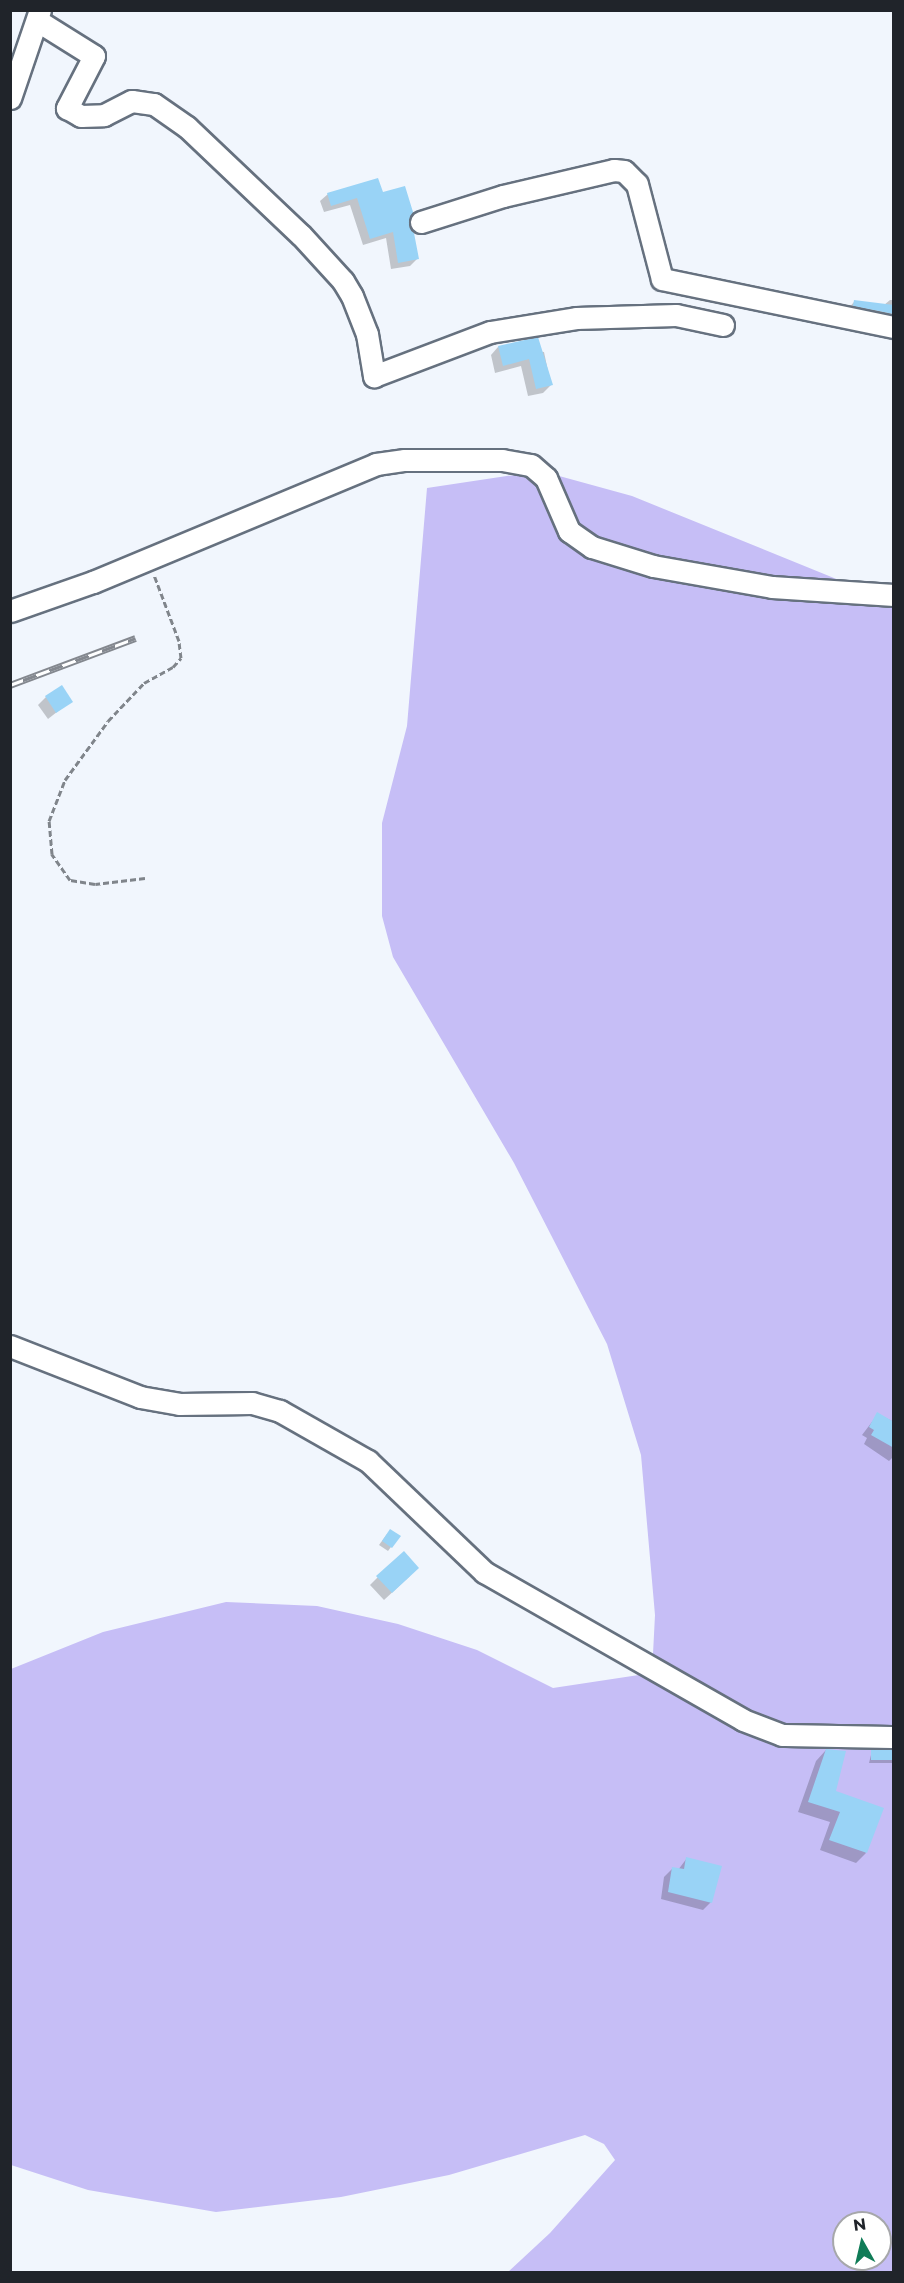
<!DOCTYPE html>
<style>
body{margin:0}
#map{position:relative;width:904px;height:2283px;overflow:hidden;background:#f1f6fd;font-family:Montserrat,sans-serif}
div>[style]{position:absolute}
.forest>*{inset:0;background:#c6bef6}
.shadow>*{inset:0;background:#0003}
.building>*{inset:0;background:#99d3f6}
.path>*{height:3px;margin-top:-1.5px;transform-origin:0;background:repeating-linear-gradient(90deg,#80858b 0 6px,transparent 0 9px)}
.roads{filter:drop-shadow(2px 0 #66717f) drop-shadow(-2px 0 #66717f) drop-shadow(0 2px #66717f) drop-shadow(0 -2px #66717f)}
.minor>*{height:21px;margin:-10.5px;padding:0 10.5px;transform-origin:10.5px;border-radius:10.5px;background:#fff}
.rail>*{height:7px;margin-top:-3.5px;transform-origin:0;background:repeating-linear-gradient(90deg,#fff 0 14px,#84888f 0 28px);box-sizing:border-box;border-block:2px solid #84888f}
span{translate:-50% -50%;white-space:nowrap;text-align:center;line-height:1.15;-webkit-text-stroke:6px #fff;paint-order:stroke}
.frame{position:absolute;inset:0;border:12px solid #20242a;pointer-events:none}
.north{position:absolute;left:832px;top:2211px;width:60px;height:60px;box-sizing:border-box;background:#fff;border:2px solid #a6a7aa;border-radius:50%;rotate:352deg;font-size:16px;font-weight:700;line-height:24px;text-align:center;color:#20242a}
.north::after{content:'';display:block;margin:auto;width:21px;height:27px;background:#107c57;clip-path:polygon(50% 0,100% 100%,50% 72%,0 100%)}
</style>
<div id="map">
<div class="forest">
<i style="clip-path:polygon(evenodd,541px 471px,632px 496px,893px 602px,893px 2272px,508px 2272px,550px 2233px,615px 2160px,604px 2144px,585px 2135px,449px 2175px,341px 2197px,216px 2212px,88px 2190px,11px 2165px,11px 1669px,103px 1632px,226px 1602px,317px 1606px,398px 1624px,477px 1650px,553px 1688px,652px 1673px,655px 1615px,641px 1455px,607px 1344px,514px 1163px,393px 957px,382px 916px,382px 823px,407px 726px,427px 488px,541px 471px,844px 2223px,880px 2223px,880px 2259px,844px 2259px,844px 2223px)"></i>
</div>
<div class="shadow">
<i style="clip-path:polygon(328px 194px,382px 194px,407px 226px,417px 259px,410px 266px,391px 269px,386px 238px,363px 245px,350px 205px,324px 212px,320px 201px)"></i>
<i style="clip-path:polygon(890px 300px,894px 300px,894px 325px,847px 310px,854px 302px,884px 305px)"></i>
<i style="clip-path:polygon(498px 347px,544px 352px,551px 385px,543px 393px,528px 396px,521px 366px,495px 373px,491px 355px)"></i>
<i style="clip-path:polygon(46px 697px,71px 701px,48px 719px,38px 705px)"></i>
<i style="clip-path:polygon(878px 1414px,894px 1422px,894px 1456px,889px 1461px,864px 1444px,867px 1438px,862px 1435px)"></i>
<i style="clip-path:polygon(387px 1534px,391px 1547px,388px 1551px,379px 1545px)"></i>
<i style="clip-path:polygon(410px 1576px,384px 1600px,370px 1585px,378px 1577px)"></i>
<i style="clip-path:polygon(826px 1750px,834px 1792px,866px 1853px,856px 1863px,820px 1850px,830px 1822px,798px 1812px,816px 1761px)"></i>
<i style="clip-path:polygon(872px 1751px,894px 1751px,894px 1763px,869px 1763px)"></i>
<i style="clip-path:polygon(687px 1858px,711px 1902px,703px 1910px,661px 1899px,664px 1877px,672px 1869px,678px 1870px)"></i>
</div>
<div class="building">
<i style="clip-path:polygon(378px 178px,383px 192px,405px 186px,413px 212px,409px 225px,414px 233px,419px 259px,398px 263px,393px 232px,370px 239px,357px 198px,331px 206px,327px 193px)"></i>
<i style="clip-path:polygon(854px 300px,894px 305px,894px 314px,853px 306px)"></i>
<i style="clip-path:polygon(538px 337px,553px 385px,536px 389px,529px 359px,503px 366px,498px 346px)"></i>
<i style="clip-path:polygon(62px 685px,73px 702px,56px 713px,45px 696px)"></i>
<i style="clip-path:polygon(877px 1412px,894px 1422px,894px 1448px,871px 1435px,874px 1430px,869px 1427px)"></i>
<i style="clip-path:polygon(390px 1529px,401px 1536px,392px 1548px,382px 1541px)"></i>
<i style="clip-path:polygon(404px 1551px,419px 1568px,392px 1593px,376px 1576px)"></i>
<i style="clip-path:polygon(826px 1749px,846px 1751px,836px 1791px,884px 1808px,867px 1853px,829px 1840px,840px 1812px,808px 1802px)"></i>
<i style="clip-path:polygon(871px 1749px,894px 1750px,894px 1760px,871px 1760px)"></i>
<i style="clip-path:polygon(686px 1857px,722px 1866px,712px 1903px,668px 1892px,672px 1867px,684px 1869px)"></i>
</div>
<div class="path">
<i style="left:145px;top:878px;width:50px;rotate:173.2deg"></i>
<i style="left:95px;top:884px;width:25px;rotate:-171deg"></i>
<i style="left:70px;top:880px;width:32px;rotate:-125deg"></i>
<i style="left:52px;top:854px;width:33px;rotate:-95deg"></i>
<i style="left:49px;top:821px;width:44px;rotate:-68.7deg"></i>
<i style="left:65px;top:780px;width:73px;rotate:-53.9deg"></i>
<i style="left:108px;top:721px;width:52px;rotate:-46.5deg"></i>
<i style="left:144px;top:683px;width:33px;rotate:-29deg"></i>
<i style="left:173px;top:667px;width:12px;rotate:-48deg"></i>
<i style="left:181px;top:658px;width:17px;rotate:-97deg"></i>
<i style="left:179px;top:641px;width:71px;rotate:-110.7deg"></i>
</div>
<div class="roads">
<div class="minor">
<i style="left:38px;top:21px;width:66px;rotate:32deg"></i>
<i style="left:94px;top:56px;width:59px;rotate:117.4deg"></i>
<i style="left:67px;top:108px;width:16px;rotate:30deg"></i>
<i style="left:81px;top:116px;width:23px;rotate:-2deg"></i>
<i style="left:104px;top:115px;width:31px;rotate:-27deg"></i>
<i style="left:132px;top:101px;width:22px;rotate:8deg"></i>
<i style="left:154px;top:104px;width:40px;rotate:34.9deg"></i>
<i style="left:187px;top:127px;width:157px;rotate:43.5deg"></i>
<i style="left:301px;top:235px;width:62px;rotate:47.6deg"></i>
<i style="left:343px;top:281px;width:17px;rotate:59deg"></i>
<i style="left:352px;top:296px;width:41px;rotate:68.5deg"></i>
<i style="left:367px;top:334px;width:43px;rotate:80.5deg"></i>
<i style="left:374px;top:376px;width:124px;rotate:-20.8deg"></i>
<i style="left:490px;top:332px;width:87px;rotate:-9.2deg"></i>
<i style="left:576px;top:318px;width:100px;rotate:-1.7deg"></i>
<i style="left:676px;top:315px;width:48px;rotate:12deg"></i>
<i style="left:10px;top:98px;width:93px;rotate:-71.2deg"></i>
<i style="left:421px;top:222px;width:86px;rotate:-17.6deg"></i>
<i style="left:503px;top:196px;width:114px;rotate:-13.2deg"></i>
<i style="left:614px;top:170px;width:10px;rotate:6deg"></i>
<i style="left:624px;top:171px;width:18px;rotate:45deg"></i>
<i style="left:637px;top:184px;width:98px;rotate:75.3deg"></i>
<i style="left:662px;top:279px;width:237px;rotate:11.7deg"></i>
<i style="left:10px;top:611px;width:88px;rotate:-19.3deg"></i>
<i style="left:93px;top:582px;width:307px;rotate:-22.6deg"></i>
<i style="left:376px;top:464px;width:29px;rotate:-8deg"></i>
<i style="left:405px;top:460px;width:97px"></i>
<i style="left:502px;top:460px;width:29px;rotate:10deg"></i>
<i style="left:531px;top:465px;width:20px;rotate:41deg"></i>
<i style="left:546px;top:478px;width:58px;rotate:66.5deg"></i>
<i style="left:569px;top:531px;width:28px;rotate:35deg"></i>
<i style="left:592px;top:547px;width:64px;rotate:17.3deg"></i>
<i style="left:653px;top:566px;width:121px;rotate:10deg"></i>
<i style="left:772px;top:587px;width:122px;rotate:3.8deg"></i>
<i style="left:10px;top:1346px;width:140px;rotate:21.4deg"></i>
<i style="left:140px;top:1397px;width:40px;rotate:10deg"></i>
<i style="left:179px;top:1404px;width:73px;rotate:-0.8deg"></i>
<i style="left:252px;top:1403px;width:29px;rotate:16deg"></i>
<i style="left:280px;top:1411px;width:101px;rotate:29.6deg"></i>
<i style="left:368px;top:1461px;width:161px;rotate:43.7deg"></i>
<i style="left:484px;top:1572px;width:298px;rotate:29.7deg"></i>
<i style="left:743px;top:1720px;width:42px;rotate:21deg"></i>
<i style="left:782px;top:1735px;width:112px;rotate:1deg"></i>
</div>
</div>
<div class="rail">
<i style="left:10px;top:685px;width:134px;rotate:-20.5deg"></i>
</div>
<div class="frame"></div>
<div class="north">N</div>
</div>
